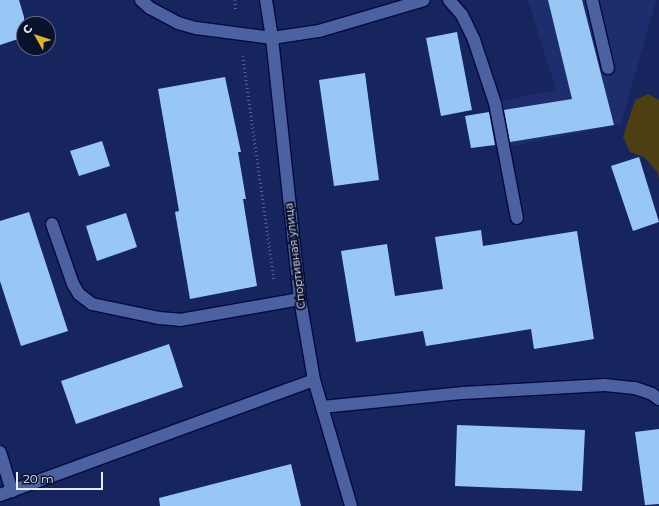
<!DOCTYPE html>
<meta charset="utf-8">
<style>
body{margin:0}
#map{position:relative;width:659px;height:506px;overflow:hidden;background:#16255d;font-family:Montserrat,sans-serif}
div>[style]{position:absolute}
.built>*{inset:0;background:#1e2e6c}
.green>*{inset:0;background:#4e3e13}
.building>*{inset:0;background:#98c7f5}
.path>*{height:2.5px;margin-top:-1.25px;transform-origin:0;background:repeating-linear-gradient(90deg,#55618d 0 1px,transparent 0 4px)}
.roads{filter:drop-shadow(1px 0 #050841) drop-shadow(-1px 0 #050841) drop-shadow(0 1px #050841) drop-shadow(0 -1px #050841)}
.lane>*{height:12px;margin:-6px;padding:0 6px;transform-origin:6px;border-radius:6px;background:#4c619f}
.street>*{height:12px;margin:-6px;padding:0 6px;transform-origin:6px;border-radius:6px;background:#4c619f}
span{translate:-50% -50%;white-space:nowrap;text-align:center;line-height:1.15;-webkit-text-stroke:4px #0a122b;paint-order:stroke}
.street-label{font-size:11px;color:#e8edfc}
.north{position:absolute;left:16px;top:16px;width:40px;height:40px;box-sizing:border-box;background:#0a122b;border:1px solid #636a7f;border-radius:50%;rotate:309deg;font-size:11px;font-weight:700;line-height:16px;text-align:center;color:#e8edfc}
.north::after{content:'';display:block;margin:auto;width:14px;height:18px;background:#ddb133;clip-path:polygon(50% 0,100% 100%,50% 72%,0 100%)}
.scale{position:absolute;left:16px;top:472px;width:87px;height:18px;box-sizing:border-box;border:2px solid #e8edfc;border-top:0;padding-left:5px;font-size:12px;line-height:14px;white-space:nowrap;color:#e8edfc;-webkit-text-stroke:3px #0a122b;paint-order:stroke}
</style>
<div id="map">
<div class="built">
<i style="clip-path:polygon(528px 0,656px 0,621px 124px,508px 147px,500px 101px,556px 90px)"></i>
</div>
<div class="green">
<i style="clip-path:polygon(648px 94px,659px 100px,659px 179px,658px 173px,644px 157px,630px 152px,623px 137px,635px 100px)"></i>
</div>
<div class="building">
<i style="clip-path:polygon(0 0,19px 0,24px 17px,24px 37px,0 45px)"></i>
<i style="clip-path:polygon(548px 0,582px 0,614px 125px,510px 142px,504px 110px,572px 99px)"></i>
<i style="clip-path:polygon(457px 32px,472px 110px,441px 116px,426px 38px)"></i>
<i style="clip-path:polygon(365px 73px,379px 180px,334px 186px,319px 80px)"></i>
<i style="clip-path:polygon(225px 77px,241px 152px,238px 152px,246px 199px,243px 199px,257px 286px,190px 299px,175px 212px,179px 211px,158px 89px)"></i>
<i style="clip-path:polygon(489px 112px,495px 145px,471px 148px,465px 116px)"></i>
<i style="clip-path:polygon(102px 141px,110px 166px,79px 176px,70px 151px)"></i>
<i style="clip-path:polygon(639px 157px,659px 222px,633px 231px,611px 166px)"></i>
<i style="clip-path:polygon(29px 212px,68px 331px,21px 346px,0 281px,0 221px)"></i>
<i style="clip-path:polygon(126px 213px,137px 247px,97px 261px,86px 226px)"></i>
<i style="clip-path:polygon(481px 230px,483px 246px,577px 231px,594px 339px,534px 349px,531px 329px,426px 346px,423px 331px,356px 342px,341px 251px,387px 244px,395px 296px,443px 289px,435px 237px)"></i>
<i style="clip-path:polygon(169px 344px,183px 387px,76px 424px,61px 381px)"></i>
<i style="clip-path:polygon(457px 425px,585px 430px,582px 491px,455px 486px)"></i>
<i style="clip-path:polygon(659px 429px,659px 504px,645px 505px,635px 432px)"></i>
<i style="clip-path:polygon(291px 464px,301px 506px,160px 506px,159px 498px)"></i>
</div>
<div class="path">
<i style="left:235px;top:0;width:11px;rotate:85deg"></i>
<i style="left:243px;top:56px;width:225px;rotate:82.1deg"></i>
</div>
<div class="roads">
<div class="lane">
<i style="left:141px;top:0;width:12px;rotate:42deg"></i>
<i style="left:150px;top:8px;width:32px;rotate:28deg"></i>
<i style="left:178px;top:23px;width:19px;rotate:16deg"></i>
<i style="left:196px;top:28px;width:77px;rotate:7.5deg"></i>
<i style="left:272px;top:38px;width:48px;rotate:-8.5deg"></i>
<i style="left:319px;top:31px;width:109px;rotate:-16.4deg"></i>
<i style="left:449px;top:0;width:20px;rotate:49deg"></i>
<i style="left:462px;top:15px;width:28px;rotate:64deg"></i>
<i style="left:474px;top:40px;width:66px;rotate:71.6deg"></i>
<i style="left:495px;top:103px;width:117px;rotate:79.2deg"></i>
<i style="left:592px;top:0;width:70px;rotate:76.8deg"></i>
<i style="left:52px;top:224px;width:64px;rotate:70.7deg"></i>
<i style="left:73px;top:284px;width:12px;rotate:59deg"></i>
<i style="left:79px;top:294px;width:16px;rotate:38deg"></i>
<i style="left:92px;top:304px;width:68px;rotate:11.8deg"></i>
<i style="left:159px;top:318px;width:21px;rotate:5deg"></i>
<i style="left:180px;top:320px;width:122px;rotate:-9.9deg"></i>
<i style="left:322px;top:407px;width:142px;rotate:-5.7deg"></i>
<i style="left:463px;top:393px;width:142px;rotate:-3.2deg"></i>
<i style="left:605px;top:385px;width:30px;rotate:6deg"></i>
<i style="left:635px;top:388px;width:18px;rotate:19deg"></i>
<i style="left:652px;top:394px;width:9px;rotate:36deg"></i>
<i style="left:0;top:452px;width:41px;rotate:72.9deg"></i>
<i style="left:0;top:495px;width:334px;rotate:-20.1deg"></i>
</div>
<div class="street">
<i style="left:266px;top:0;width:38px;rotate:81deg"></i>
<i style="left:272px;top:38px;width:262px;rotate:83.9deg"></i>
<i style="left:300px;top:299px;width:82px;rotate:80.2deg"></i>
<i style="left:314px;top:380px;width:131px;rotate:73.6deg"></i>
</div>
</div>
<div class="street-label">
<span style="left:295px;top:256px;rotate:-97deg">Спортивная улица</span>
</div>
<div class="north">С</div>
<div class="scale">20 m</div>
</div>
